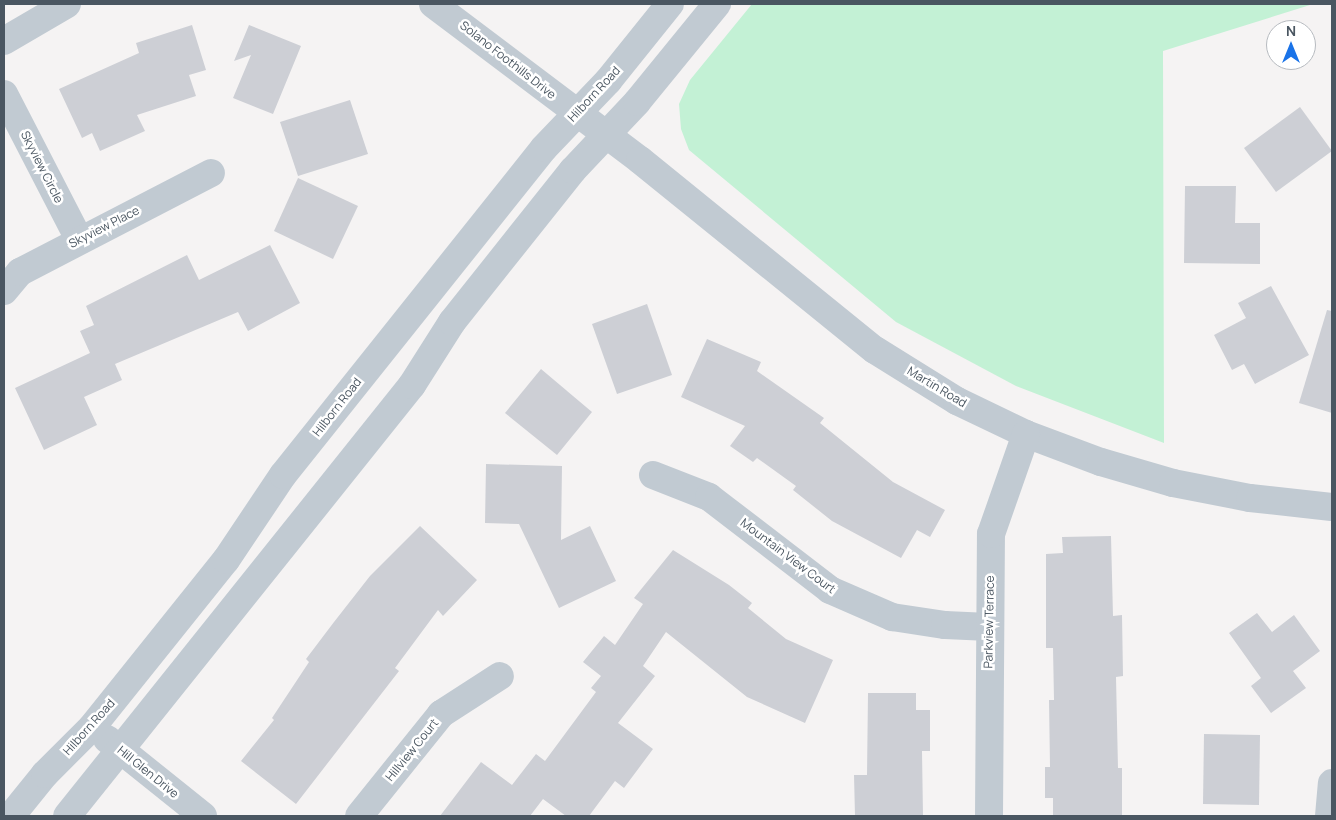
<!DOCTYPE html>
<style>
body{margin:0}
#map{position:relative;width:1336px;height:820px;overflow:hidden;background:#f5f3f3;font-family:Manrope,sans-serif}
div>[style]{position:absolute}
.green>*{inset:0;background:#c3f1d5}
.building>*{inset:0;background:#cdcfd5}
.minor>*{height:28px;margin:-14px;padding:0 14px;transform-origin:14px;border-radius:14px;background:#c1cad2}
span{translate:-50% -50%;white-space:nowrap;text-align:center;line-height:1.15;-webkit-text-stroke:5px #fff;paint-order:stroke}
.street-label{font-size:12px;color:#4a5661}
.frame{position:absolute;inset:0;border:5px solid #4a5661;pointer-events:none}
.north{position:absolute;left:1266px;top:20px;width:50px;height:50px;box-sizing:border-box;background:#fff;border:1px solid #b7bbc0;border-radius:50%;rotate:0deg;font-size:14px;font-weight:700;line-height:20px;text-align:center;color:#4a5661}
.north::after{content:'';display:block;margin:auto;width:18px;height:22px;background:#1a73e8;clip-path:polygon(50% 0,100% 100%,50% 72%,0 100%)}
</style>
<div id="map">
<div class="green">
<i style="clip-path:polygon(752px 4px,1332px 4px,1310px 5px,1163px 51px,1164px 443px,1016px 386px,896px 322px,689px 150px,681px 129px,679px 104px,690px 80px)"></i>
</div>
<div class="building">
<i style="clip-path:polygon(192px 25px,206px 70px,189px 75px,196px 96px,137px 115px,145px 131px,100px 151px,92px 133px,82px 138px,59px 89px,139px 53px,136px 43px)"></i>
<i style="clip-path:polygon(249px 25px,301px 46px,273px 114px,233px 98px,251px 55px,234px 61px)"></i>
<i style="clip-path:polygon(350px 100px,368px 154px,298px 176px,280px 122px)"></i>
<i style="clip-path:polygon(1300px 107px,1332px 151px,1276px 192px,1244px 148px)"></i>
<i style="clip-path:polygon(298px 178px,358px 206px,333px 259px,274px 231px)"></i>
<i style="clip-path:polygon(1185px 186px,1236px 186px,1235px 223px,1260px 223px,1260px 264px,1184px 263px)"></i>
<i style="clip-path:polygon(270px 245px,300px 303px,248px 331px,238px 312px,115px 364px,122px 380px,84px 397px,97px 425px,44px 450px,15px 388px,90px 353px,80px 331px,94px 325px,86px 306px,187px 255px,199px 280px)"></i>
<i style="clip-path:polygon(1271px 286px,1309px 355px,1255px 384px,1244px 364px,1232px 370px,1214px 335px,1246px 318px,1238px 303px)"></i>
<i style="clip-path:polygon(647px 304px,672px 375px,617px 394px,592px 324px)"></i>
<i style="clip-path:polygon(1327px 310px,1332px 311px,1332px 413px,1299px 403px)"></i>
<i style="clip-path:polygon(707px 339px,761px 362px,757px 371px,824px 418px,820px 423px,893px 482px,945px 510px,930px 537px,917px 530px,901px 558px,832px 521px,793px 490px,796px 486px,757px 458px,753px 462px,730px 446px,745px 426px,681px 397px)"></i>
<i style="clip-path:polygon(541px 369px,592px 412px,557px 455px,505px 413px)"></i>
<i style="clip-path:polygon(486px 464px,562px 466px,561px 540px,590px 526px,616px 581px,559px 608px,519px 524px,485px 523px)"></i>
<i style="clip-path:polygon(420px 526px,477px 580px,443px 616px,438px 610px,395px 668px,399px 671px,296px 804px,241px 761px,274px 720px,272px 718px,309px 662px,306px 659px,334px 622px,370px 576px)"></i>
<i style="clip-path:polygon(1111px 536px,1113px 616px,1122px 615px,1123px 676px,1116px 677px,1118px 768px,1122px 768px,1122px 816px,1053px 816px,1053px 798px,1045px 798px,1045px 767px,1050px 767px,1049px 700px,1054px 700px,1053px 648px,1046px 648px,1046px 554px,1063px 553px,1062px 537px)"></i>
<i style="clip-path:polygon(673px 550px,729px 585px,752px 603px,748px 608px,786px 639px,833px 660px,805px 723px,747px 697px,666px 632px,643px 666px,655px 676px,618px 723px,653px 749px,624px 788px,615px 781px,589px 816px,566px 816px,543px 799px,530px 816px,440px 816px,481px 762px,512px 785px,536px 754px,545px 761px,596px 692px,591px 688px,601px 676px,583px 662px,604px 636px,615px 645px,643px 604px,634px 598px)"></i>
<i style="clip-path:polygon(1257px 613px,1272px 632px,1294px 615px,1320px 651px,1293px 671px,1306px 688px,1271px 713px,1251px 686px,1261px 678px,1229px 633px)"></i>
<i style="clip-path:polygon(868px 693px,916px 693px,916px 710px,930px 710px,930px 751px,922px 751px,923px 816px,855px 816px,854px 775px,867px 775px)"></i>
<i style="clip-path:polygon(1204px 734px,1260px 735px,1259px 805px,1203px 804px)"></i>
</div>
<div class="minor">
<i style="left:433px;top:4px;width:259px;rotate:37deg"></i>
<i style="left:640px;top:160px;width:302px;rotate:39deg"></i>
<i style="left:875px;top:350px;width:97px;rotate:31.9deg"></i>
<i style="left:957px;top:401px;width:76px;rotate:25.6deg"></i>
<i style="left:1026px;top:434px;width:80px;rotate:20.5deg"></i>
<i style="left:1101px;top:462px;width:75px;rotate:16.3deg"></i>
<i style="left:1173px;top:483px;width:78px;rotate:11deg"></i>
<i style="left:1250px;top:498px;width:82px;rotate:6.3deg"></i>
<i style="left:4px;top:41px;width:73px;rotate:-30.4deg"></i>
<i style="left:4px;top:94px;width:163px;rotate:62.7deg"></i>
<i style="left:4px;top:291px;width:25px;rotate:-50deg"></i>
<i style="left:20px;top:272px;width:215px;rotate:-27.4deg"></i>
<i style="left:653px;top:475px;width:60px;rotate:21.4deg"></i>
<i style="left:709px;top:497px;width:153px;rotate:37.5deg"></i>
<i style="left:830px;top:590px;width:68px;rotate:23.5deg"></i>
<i style="left:892px;top:617px;width:54px;rotate:8.6deg"></i>
<i style="left:945px;top:625px;width:44px;rotate:2.6deg"></i>
<i style="left:107px;top:739px;width:123px;rotate:38.7deg"></i>
<i style="left:11px;top:816px;width:54px;rotate:-51deg"></i>
<i style="left:45px;top:774px;width:66px;rotate:-45deg"></i>
<i style="left:92px;top:727px;width:214px;rotate:-51.3deg"></i>
<i style="left:226px;top:560px;width:102px;rotate:-56.2deg"></i>
<i style="left:283px;top:475px;width:418px;rotate:-51.4deg"></i>
<i style="left:544px;top:148px;width:93px;rotate:-46.3deg"></i>
<i style="left:608px;top:81px;width:99px;rotate:-51.2deg"></i>
<i style="left:67px;top:816px;width:552px;rotate:-51.32deg"></i>
<i style="left:412px;top:385px;width:75px;rotate:-57.6deg"></i>
<i style="left:452px;top:322px;width:194px;rotate:-51.5deg"></i>
<i style="left:573px;top:170px;width:93px;rotate:-46.7deg"></i>
<i style="left:637px;top:102px;width:127px;rotate:-50.8deg"></i>
<i style="left:359px;top:816px;width:131px;rotate:-51.2deg"></i>
<i style="left:441px;top:714px;width:70px;rotate:-32.8deg"></i>
<i style="left:989px;top:816px;width:282px;rotate:-89.6deg"></i>
<i style="left:991px;top:534px;width:106px;rotate:-70.7deg"></i>
<i style="left:1329px;top:816px;width:33px;rotate:-85deg"></i>
</div>
<div class="street-label">
<span style="left:508px;top:60px;rotate:38deg">Solano Foothills Drive</span>
<span style="left:594px;top:94px;rotate:-47deg">Hilborn Road</span>
<span style="left:42px;top:167px;rotate:63deg">Skyview Circle</span>
<span style="left:104px;top:227px;rotate:-27deg">Skyview Place</span>
<span style="left:937px;top:387px;rotate:31deg">Martin Road</span>
<span style="left:337px;top:407px;rotate:-52deg">Hilborn Road</span>
<span style="left:788px;top:556px;rotate:37deg">Mountain View Court</span>
<span style="left:989px;top:622px;rotate:-89deg">Parkview Terrace</span>
<span style="left:89px;top:727px;rotate:-48deg">Hilborn Road</span>
<span style="left:412px;top:750px;rotate:-51deg">Hillview Court</span>
<span style="left:148px;top:772px;rotate:39deg">Hill Glen Drive</span>
</div>
<div class="frame"></div>
<div class="north">N</div>
</div>
